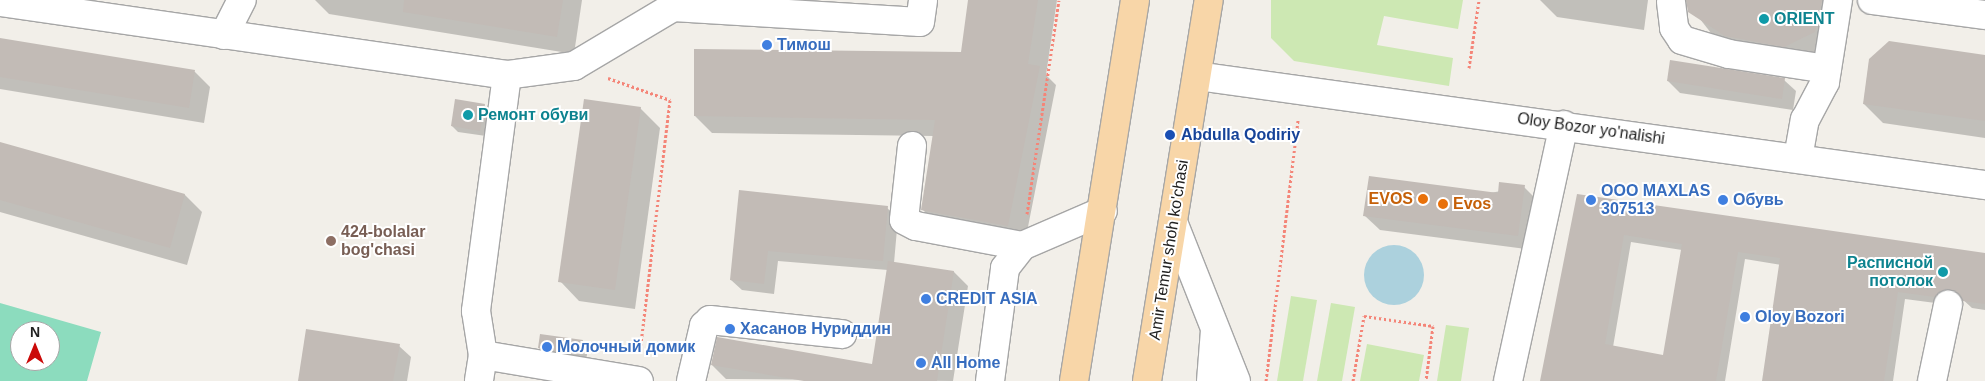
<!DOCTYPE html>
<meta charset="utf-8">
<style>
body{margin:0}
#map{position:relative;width:1985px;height:381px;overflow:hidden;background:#f2efe9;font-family:Helvetica,sans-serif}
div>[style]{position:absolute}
.grass>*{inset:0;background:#cde8b3}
.pitch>*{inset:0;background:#8cdcbe}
.water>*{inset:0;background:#acd1dd}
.round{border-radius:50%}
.shadow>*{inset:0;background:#0003}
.building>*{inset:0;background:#c2bbb6}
.path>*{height:3px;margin-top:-1.5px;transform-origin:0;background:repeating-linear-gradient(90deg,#f48578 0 2.5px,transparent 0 5px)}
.roads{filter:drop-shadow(1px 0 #a6a6a6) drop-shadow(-1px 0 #a6a6a6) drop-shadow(0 1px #a6a6a6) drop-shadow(0 -1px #a6a6a6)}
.minor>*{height:28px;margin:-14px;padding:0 14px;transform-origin:14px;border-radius:14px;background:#fff}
.major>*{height:28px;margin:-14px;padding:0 14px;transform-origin:14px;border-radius:14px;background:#f8d6a8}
.dots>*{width:14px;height:14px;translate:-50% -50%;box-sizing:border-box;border:2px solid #fff;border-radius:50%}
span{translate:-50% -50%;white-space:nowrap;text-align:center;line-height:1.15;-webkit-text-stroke:4px #fff;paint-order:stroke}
.culture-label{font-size:16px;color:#0d838f;font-weight:700}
.left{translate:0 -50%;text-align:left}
.right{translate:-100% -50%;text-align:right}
.shop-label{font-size:16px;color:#366cbe;font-weight:700}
.street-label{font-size:16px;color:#222}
.transit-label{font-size:16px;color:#164399;font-weight:700}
.food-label{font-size:16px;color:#c56008;font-weight:700}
.education-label{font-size:16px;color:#785e54;font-weight:700}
.north{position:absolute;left:10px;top:321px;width:50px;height:50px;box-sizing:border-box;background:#fff;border:1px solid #a7a7a7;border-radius:50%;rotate:0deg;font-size:14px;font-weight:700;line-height:20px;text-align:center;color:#222}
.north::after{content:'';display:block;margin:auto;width:18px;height:22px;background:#cb0a09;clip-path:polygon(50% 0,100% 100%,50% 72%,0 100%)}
</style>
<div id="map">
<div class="grass">
<i style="clip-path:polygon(1271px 0,1463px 0,1458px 29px,1384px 16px,1377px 45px,1453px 58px,1449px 86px,1294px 61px,1271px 38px)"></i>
<i style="clip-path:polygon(1291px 296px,1317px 300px,1303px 381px,1277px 381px)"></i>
<i style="clip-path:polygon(1331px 303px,1355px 307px,1342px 381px,1317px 381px)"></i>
<i style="clip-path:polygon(1446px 325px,1469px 328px,1461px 381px,1437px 381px)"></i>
<i style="clip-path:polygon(1367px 344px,1424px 355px,1419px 381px,1360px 381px)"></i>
</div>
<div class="pitch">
<i style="clip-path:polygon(evenodd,0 303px,101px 332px,87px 381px,0 381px,0 303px,20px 331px,50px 331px,50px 361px,20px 361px,20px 331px)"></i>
</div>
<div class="water">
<i class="round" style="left:1364px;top:245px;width:60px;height:60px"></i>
</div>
<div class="shadow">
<i style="clip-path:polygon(315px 0,582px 0,574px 54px,329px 14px)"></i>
<i style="clip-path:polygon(969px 0,1057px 0,1046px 75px,1056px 85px,1025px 242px,940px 227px,922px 209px,934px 136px,712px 133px,695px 116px,962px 54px)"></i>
<i style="clip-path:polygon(1540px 0,1648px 0,1644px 30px,1557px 17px)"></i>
<i style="clip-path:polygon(1685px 0,1844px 0,1830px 53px,1752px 57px,1711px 33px)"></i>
<i style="clip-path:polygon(0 39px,195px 72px,210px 87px,204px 123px,0 89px)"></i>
<i style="clip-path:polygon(1985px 56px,1985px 138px,1883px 123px,1864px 104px)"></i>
<i style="clip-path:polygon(1784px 80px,1796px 91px,1793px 110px,1680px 93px,1668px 81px)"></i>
<i style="clip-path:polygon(484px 105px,490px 111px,486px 136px,458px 132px,452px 126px)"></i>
<i style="clip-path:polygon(640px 108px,660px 128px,635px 309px,579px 301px,560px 281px)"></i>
<i style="clip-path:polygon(0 143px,185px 195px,202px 212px,187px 265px,0 212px)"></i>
<i style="clip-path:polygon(1524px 187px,1539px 202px,1533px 250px,1380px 230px,1364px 215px)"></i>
<i style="clip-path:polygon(740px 191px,887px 208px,898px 218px,894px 263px,954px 272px,968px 286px,953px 381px,726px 379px,712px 365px,873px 365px,888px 270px,778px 261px,774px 294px,742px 290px,731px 280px)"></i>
<i style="clip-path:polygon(evenodd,1578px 195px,1985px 254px,1985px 310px,1972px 308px,1960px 297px,1943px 304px,1905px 299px,1893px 381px,1764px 381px,1781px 265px,1745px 259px,1725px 381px,1542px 381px,1578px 195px,1631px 242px,1682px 250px,1664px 356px,1613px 347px,1631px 242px)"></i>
<i style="clip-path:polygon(582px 341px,588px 348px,586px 361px,545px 354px,539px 348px)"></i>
<i style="clip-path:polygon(399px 346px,411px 357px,407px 381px,300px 381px)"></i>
</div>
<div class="building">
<i style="clip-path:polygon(404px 0,563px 0,557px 37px,403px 12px)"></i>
<i style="clip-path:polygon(968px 0,1038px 0,1028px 64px,1040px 66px,1008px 226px,921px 210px,935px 120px,694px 116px,694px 49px,961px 52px)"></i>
<i style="clip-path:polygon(1686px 0,1822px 0,1815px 32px,1784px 47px,1725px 36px,1688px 12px)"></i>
<i style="clip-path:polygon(0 38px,195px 70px,189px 108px,0 77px)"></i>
<i style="clip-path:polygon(1889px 41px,1985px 55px,1985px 121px,1863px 104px,1869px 59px)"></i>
<i style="clip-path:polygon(1670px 60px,1785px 78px,1782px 99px,1667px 81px)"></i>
<i style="clip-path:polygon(455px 99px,485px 104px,480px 131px,451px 126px)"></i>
<i style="clip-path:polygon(584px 99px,641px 107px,615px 290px,558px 282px)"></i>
<i style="clip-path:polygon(0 142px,185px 194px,170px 248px,0 200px)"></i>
<i style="clip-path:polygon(1369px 176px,1498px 193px,1499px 182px,1525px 185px,1518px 236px,1363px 216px)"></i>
<i style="clip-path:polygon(739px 190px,888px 206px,883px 261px,768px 251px,764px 284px,730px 280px)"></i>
<i style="clip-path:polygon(evenodd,1577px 194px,1985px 253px,1985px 304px,1963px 301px,1951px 290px,1935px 297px,1898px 292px,1884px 381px,1762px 381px,1780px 258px,1738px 252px,1716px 381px,1540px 381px,1577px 194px,1624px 235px,1682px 244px,1663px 355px,1605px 344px,1624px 235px)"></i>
<i style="clip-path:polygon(888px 261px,954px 271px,937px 381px,804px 381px,711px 365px,717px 337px,872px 364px)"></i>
<i style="clip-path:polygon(306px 329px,400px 344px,393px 381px,298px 381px)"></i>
<i style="clip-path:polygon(540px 334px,583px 340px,580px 355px,538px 348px)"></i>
</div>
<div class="path">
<i style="left:1469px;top:68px;width:69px;rotate:-81.6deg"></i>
<i style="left:608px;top:78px;width:66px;rotate:19.5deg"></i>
<i style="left:670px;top:100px;width:255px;rotate:96.8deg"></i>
<i style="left:1027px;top:214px;width:216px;rotate:-81.5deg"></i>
<i style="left:1266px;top:381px;width:264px;rotate:-83deg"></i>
<i style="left:1353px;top:381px;width:66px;rotate:-80.4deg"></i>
<i style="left:1364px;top:316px;width:70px;rotate:8.2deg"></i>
<i style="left:1433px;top:326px;width:55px;rotate:97.3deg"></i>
</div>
<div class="roads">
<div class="minor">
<i style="left:1872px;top:0;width:114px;rotate:7.6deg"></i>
<i style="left:0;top:2px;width:512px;rotate:8.19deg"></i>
<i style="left:507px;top:75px;width:238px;rotate:97.5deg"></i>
<i style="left:476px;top:311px;width:45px;rotate:81deg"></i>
<i style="left:483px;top:355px;width:26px;rotate:99deg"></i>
<i style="left:1671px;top:2px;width:26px;rotate:83deg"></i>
<i style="left:1674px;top:28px;width:14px;rotate:56deg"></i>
<i style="left:1682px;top:40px;width:49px;rotate:16.6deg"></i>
<i style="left:1729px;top:54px;width:99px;rotate:8.7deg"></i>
<i style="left:224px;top:35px;width:39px;rotate:-63deg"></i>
<i style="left:507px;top:75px;width:68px;rotate:-7.7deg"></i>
<i style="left:574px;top:66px;width:115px;rotate:-30.8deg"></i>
<i style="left:673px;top:7px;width:247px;rotate:3.5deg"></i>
<i style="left:920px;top:22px;width:22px;rotate:-82deg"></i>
<i style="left:1197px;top:76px;width:796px;rotate:7.88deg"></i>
<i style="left:912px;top:146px;width:74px;rotate:96.2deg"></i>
<i style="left:904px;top:220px;width:13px;rotate:27deg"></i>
<i style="left:916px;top:226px;width:108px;rotate:10.7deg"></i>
<i style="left:1022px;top:246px;width:88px;rotate:-23.4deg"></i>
<i style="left:1798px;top:158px;width:39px;rotate:-80deg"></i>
<i style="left:1805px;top:120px;width:43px;rotate:-62.2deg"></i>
<i style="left:1825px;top:82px;width:83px;rotate:-81deg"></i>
<i style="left:1173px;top:222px;width:171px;rotate:68.4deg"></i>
<i style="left:483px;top:355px;width:158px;rotate:9.5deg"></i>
<i style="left:691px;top:381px;width:57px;rotate:-76.7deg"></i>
<i style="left:704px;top:326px;width:8px;rotate:-45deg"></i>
<i style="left:710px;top:320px;width:133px;rotate:6.1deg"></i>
<i style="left:990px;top:381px;width:114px;rotate:-82.4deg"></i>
<i style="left:1005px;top:268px;width:28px;rotate:-52deg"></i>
<i style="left:1211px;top:381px;width:51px;rotate:-85.5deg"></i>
<i style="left:1508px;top:381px;width:262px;rotate:-77.7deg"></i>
<i style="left:1932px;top:381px;width:78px;rotate:-78.1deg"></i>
</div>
<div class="major">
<i style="left:1074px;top:381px;width:386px;rotate:-80.9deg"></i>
<i style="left:1147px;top:381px;width:386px;rotate:-80.8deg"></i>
</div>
</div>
<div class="dots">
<i style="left:1764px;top:19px;background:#0f9aa8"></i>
<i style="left:767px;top:45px;background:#3f7fe0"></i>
<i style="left:468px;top:115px;background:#0f9aa8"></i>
<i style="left:1170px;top:135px;background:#1a4fb4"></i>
<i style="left:1423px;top:199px;background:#e8710a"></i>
<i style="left:1591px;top:200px;background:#3f7fe0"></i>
<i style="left:1723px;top:200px;background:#3f7fe0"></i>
<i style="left:1443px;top:204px;background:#e8710a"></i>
<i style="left:331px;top:241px;background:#8d6e63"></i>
<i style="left:1943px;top:272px;background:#0f9aa8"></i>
<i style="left:926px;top:299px;background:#3f7fe0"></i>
<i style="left:1745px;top:317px;background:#3f7fe0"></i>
<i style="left:730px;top:329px;background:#3f7fe0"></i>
<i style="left:547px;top:347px;background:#3f7fe0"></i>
<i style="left:921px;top:363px;background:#3f7fe0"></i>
</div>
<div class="culture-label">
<span class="left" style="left:1774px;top:19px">ORIENT</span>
<span class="left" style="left:478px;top:115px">Ремонт обуви</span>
<span class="right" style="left:1933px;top:272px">Расписной<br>потолок</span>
</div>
<div class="shop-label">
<span class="left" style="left:777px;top:45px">Тимош</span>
<span class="left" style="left:1601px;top:200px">OOO MAXLAS<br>307513</span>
<span class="left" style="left:1733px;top:200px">Обувь</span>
<span class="left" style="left:936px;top:299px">CREDIT ASIA</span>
<span class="left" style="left:1755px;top:317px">Oloy Bozori</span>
<span class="left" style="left:740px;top:329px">Хасанов Нуриддин</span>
<span class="left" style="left:557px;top:347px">Молочный домик</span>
<span class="left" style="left:931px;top:363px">All Home</span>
</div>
<div class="street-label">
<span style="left:1591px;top:129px;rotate:8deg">Oloy Bozor yo'nalishi</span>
<span style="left:1169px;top:250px;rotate:-81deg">Amir Temur shoh ko'chasi</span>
</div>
<div class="transit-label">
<span class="left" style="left:1181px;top:135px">Abdulla Qodiriy</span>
</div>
<div class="food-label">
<span class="right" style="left:1413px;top:199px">EVOS</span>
<span class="left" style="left:1453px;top:204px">Evos</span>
</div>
<div class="education-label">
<span class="left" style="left:341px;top:241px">424-bolalar<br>bog'chasi</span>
</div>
<div class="north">N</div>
</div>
